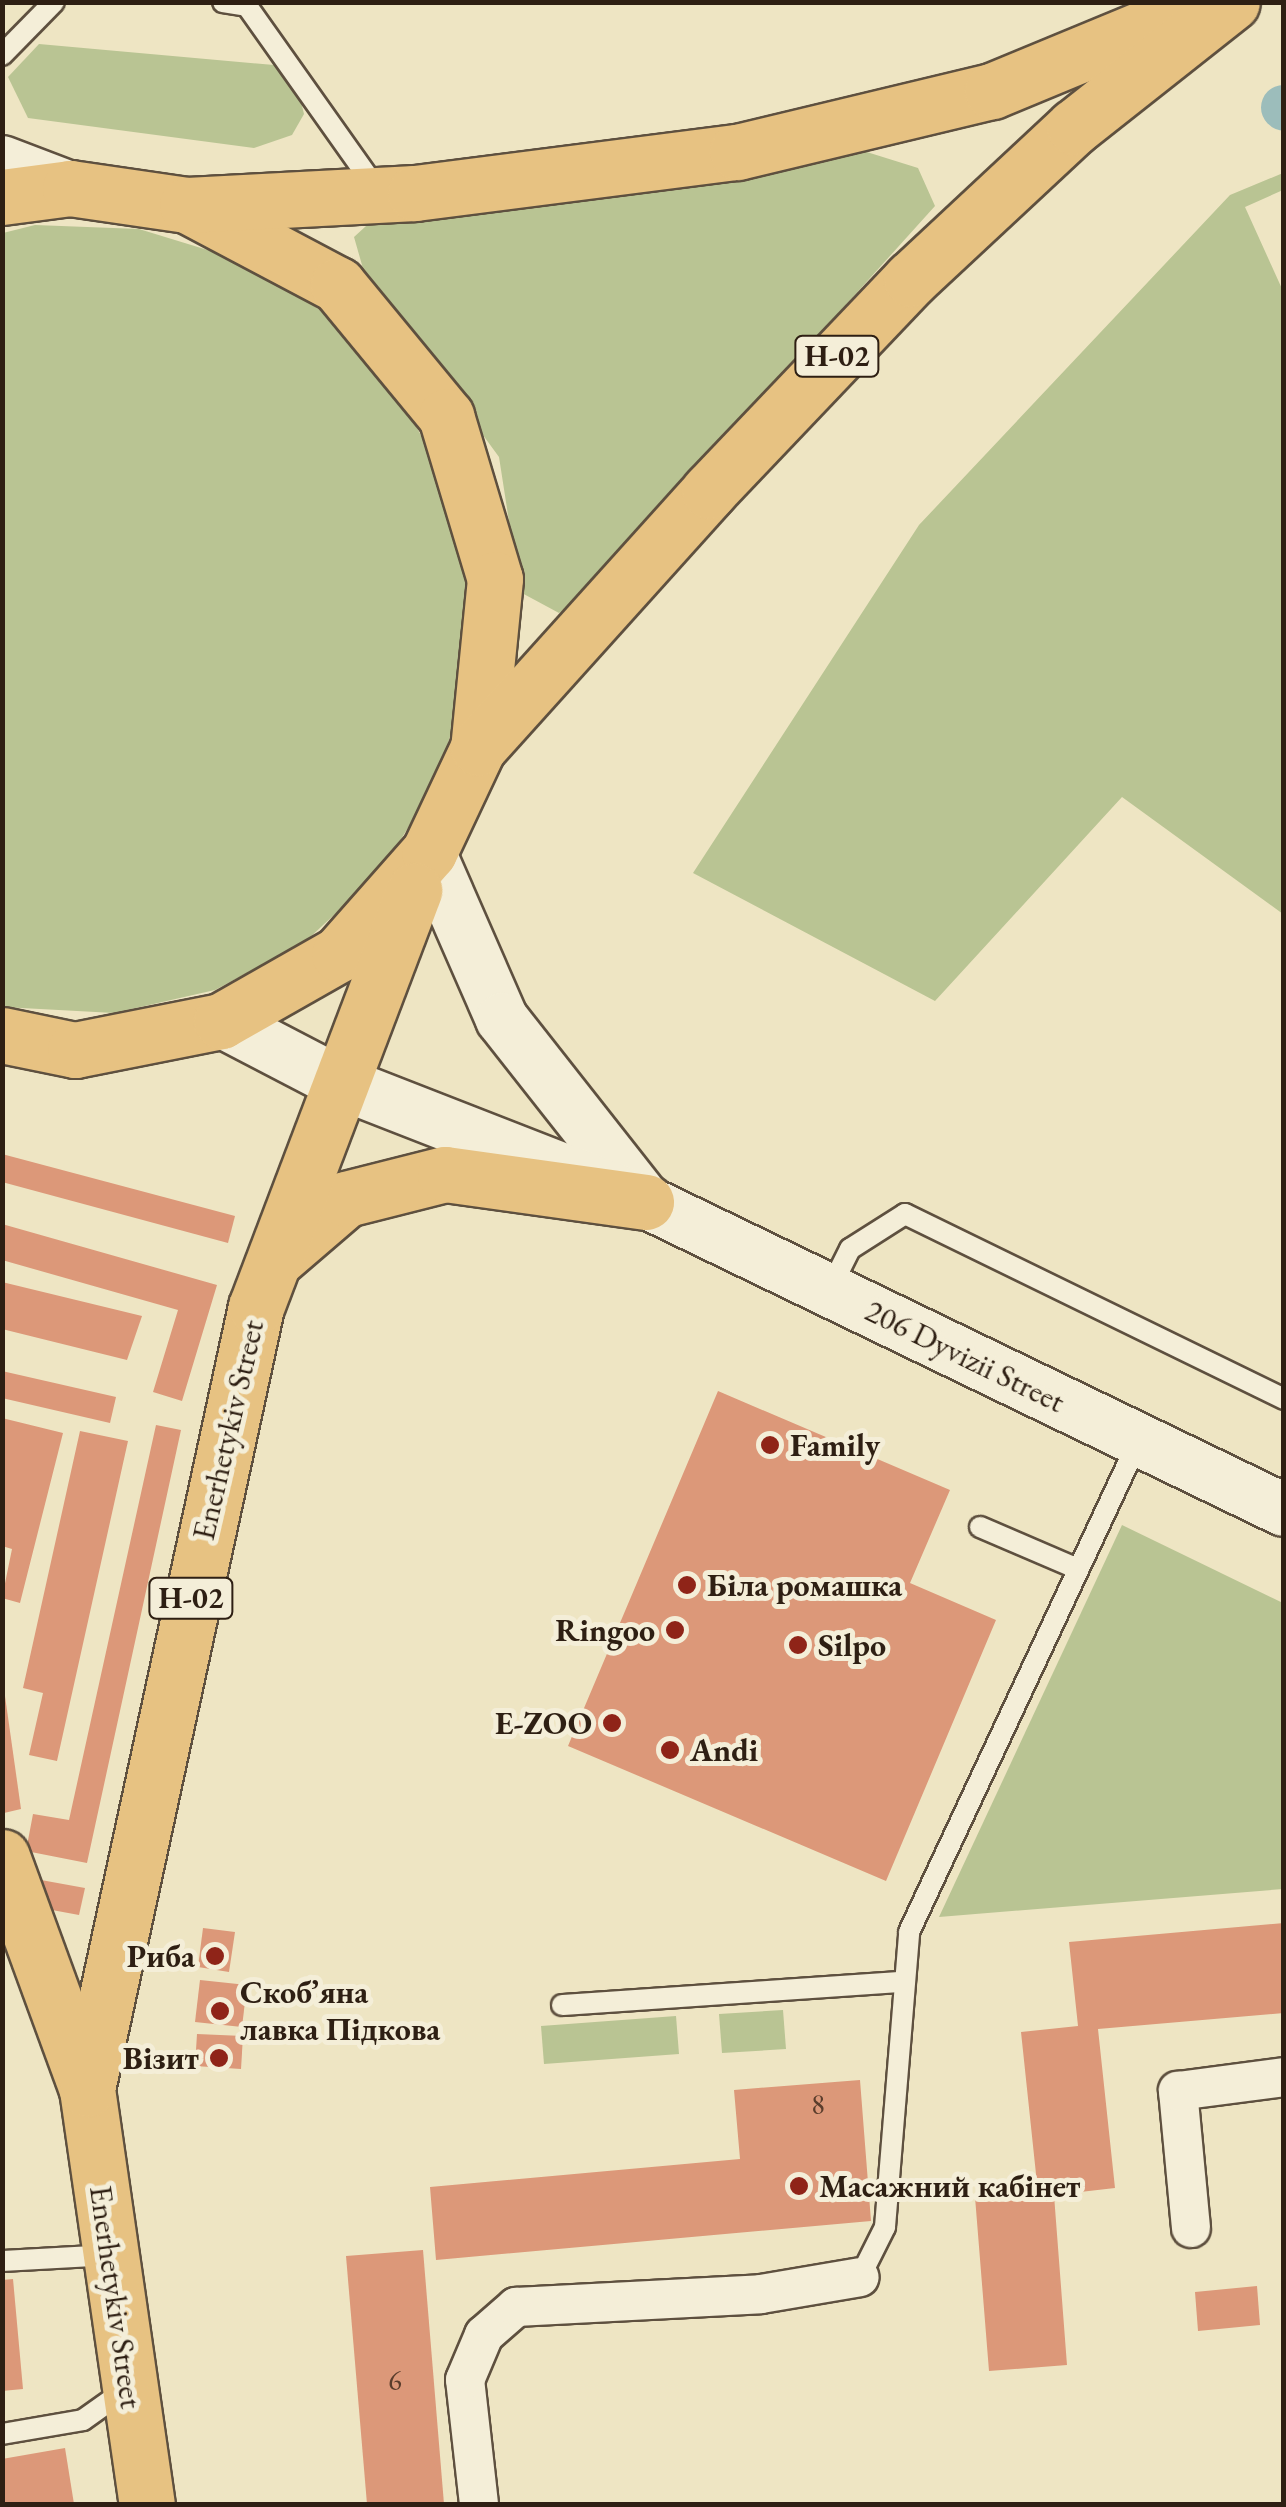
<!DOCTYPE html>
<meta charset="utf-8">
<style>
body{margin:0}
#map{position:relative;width:1286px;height:2507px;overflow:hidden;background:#eee5c3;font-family:"EB Garamond",serif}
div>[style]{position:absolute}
.green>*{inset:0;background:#b9c493}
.canal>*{height:45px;margin:-22.5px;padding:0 22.5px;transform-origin:22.5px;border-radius:22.5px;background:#9cbdbb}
.building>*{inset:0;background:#dc9879}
.roads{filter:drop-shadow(2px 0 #5e503f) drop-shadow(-2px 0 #5e503f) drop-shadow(0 2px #5e503f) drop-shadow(0 -2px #5e503f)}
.lane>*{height:20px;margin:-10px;padding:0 10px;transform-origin:10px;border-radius:10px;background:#f4eed8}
.street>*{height:38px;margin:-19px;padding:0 19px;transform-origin:19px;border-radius:19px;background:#f4eed8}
.secondary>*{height:52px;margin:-26px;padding:0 26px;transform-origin:26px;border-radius:26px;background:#f4eed8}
.primary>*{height:55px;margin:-27.5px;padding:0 27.5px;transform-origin:27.5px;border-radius:27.5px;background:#e7c282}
.dots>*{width:28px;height:28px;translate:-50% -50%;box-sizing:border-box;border:5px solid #f4eed8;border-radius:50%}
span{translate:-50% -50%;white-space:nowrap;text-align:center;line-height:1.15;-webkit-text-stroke:10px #f4eed8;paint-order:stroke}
.number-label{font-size:28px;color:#5a3d2c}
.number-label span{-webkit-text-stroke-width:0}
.shield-label span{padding:2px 8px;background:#f4eed8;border:2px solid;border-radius:8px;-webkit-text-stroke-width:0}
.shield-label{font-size:30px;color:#2e1f13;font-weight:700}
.street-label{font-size:32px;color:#2e1f13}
.poi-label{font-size:32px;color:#2e1f13;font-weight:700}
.left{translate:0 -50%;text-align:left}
.right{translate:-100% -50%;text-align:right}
.frame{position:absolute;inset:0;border:5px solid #2e1f13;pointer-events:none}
</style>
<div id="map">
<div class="green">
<i style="clip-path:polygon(39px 44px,274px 65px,297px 86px,304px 114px,292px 135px,254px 148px,28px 118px,8px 77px)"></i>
<i style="clip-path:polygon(854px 148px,918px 168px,935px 206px,595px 583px,559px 613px,520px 592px,499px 457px,364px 272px,354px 237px,377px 216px)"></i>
<i style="clip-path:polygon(1283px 173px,1283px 190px,1245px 207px,1283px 291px,1283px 914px,1122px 797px,935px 1001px,693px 873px,919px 525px,1230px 195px)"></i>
<i style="clip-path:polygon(35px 225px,139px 229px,237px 259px,325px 313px,396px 389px,445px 480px,469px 581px,466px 684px,436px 783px,381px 871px,306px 941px,215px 990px,114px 1013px,3px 1007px,3px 233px)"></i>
<i style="clip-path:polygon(1122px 1525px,1283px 1603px,1283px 1889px,939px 1917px)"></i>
<i style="clip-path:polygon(783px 2010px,786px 2049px,722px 2053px,719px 2014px)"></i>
<i style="clip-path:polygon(676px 2016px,679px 2054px,544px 2064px,541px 2026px)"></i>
</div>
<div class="canal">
<i style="left:1283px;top:107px;width:1px;rotate:45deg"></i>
</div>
<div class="building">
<i style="clip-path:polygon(2px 1154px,235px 1216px,228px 1243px,2px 1182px)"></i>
<i style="clip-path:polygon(2px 1224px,217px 1285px,182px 1401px,153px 1392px,178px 1310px,2px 1260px)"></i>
<i style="clip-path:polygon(2px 1282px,142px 1316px,127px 1360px,2px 1329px)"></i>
<i style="clip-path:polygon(2px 1371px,116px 1397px,110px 1423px,2px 1398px)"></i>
<i style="clip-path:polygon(718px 1391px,950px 1490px,910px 1583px,996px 1620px,886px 1881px,568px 1746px)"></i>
<i style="clip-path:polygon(2px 1418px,63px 1433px,20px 1603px,2px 1598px,12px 1549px,2px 1546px)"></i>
<i style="clip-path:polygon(156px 1425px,181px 1430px,87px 1863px,26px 1851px,33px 1814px,69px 1820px)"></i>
<i style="clip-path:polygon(80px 1431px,128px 1441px,57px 1761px,29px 1755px,43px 1693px,23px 1688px)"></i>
<i style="clip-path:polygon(4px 1689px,21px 1809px,4px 1813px,2px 1808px)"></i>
<i style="clip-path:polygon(30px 1878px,85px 1888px,79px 1915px,25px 1905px)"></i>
<i style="clip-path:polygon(1284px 1923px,1284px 2013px,1098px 2029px,1115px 2188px,1054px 2195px,1067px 2365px,989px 2371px,975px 2197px,1038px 2193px,1021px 2032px,1078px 2026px,1069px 1942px)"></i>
<i style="clip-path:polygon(203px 1928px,235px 1932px,229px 1972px,198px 1967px)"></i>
<i style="clip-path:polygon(200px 1980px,247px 1985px,242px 2027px,195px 2022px)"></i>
<i style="clip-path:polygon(197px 2034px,243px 2036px,241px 2069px,195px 2066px)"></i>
<i style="clip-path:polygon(860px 2080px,871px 2221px,436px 2260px,430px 2187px,740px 2159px,734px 2090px)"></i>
<i style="clip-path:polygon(423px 2250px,444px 2504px,367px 2504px,346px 2256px)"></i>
<i style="clip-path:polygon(13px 2279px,23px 2389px,2px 2391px,2px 2280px)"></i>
<i style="clip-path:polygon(1257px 2286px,1260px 2325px,1198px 2331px,1195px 2292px)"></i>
<i style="clip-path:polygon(65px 2448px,74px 2504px,2px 2504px,2px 2459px)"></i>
</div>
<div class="roads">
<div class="lane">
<i style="left:223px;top:2px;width:24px;rotate:9deg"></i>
<i style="left:247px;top:6px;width:227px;rotate:54.7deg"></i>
<i style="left:2px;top:55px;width:74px;rotate:-45.5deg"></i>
<i style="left:830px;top:1289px;width:45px;rotate:-63.4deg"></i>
<i style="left:850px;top:1249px;width:65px;rotate:-32.5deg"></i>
<i style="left:905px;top:1214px;width:422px;rotate:26deg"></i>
<i style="left:980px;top:1527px;width:107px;rotate:23.2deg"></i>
<i style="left:562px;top:2005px;width:339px;rotate:-3.9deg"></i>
<i style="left:2px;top:2261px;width:108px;rotate:-3.2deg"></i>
<i style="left:860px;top:2277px;width:56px;rotate:-63.4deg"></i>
<i style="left:885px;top:2227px;width:296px;rotate:-85.3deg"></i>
<i style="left:909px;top:1932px;width:541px;rotate:-64.95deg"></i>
<i style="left:2px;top:2434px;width:82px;rotate:-9.8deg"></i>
<i style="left:83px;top:2420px;width:52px;rotate:-35.5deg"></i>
</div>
<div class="street">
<i style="left:1191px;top:2228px;width:138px;rotate:-95.4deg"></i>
<i style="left:1178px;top:2091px;width:107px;rotate:-7.5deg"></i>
<i style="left:479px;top:2504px;width:125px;rotate:-96.4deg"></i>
<i style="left:465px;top:2380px;width:49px;rotate:-67.1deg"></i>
<i style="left:484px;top:2335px;width:43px;rotate:-41.2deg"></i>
<i style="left:516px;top:2307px;width:245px;rotate:-3deg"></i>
<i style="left:761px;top:2294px;width:100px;rotate:-9.7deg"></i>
</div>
<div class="secondary">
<i style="left:2px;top:162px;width:73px;rotate:20.9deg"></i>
<i style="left:429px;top:852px;width:182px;rotate:66.4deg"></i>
<i style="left:502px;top:1019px;width:231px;rotate:51.8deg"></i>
<i style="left:221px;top:1021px;width:132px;rotate:27.5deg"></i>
<i style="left:338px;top:1082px;width:331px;rotate:21.3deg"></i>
<i style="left:646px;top:1202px;width:708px;rotate:25.77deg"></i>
</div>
<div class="primary">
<i style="left:2px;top:197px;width:69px;rotate:-7.5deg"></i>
<i style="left:70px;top:188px;width:118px;rotate:8.3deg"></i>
<i style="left:187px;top:205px;width:171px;rotate:27.9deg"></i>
<i style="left:338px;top:285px;width:170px;rotate:50.5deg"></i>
<i style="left:446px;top:416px;width:170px;rotate:73.3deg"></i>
<i style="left:495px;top:579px;width:170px;rotate:95.7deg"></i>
<i style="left:187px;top:205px;width:228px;rotate:-3deg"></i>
<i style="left:415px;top:193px;width:325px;rotate:-7.3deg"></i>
<i style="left:737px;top:152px;width:262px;rotate:-13.5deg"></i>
<i style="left:992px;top:91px;width:222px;rotate:-22.5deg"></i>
<i style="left:2px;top:1035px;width:75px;rotate:11.6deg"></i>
<i style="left:75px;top:1050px;width:149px;rotate:-11.2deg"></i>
<i style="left:221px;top:1021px;width:136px;rotate:-29.6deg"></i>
<i style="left:339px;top:954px;width:136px;rotate:-48.6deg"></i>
<i style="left:429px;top:852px;width:115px;rotate:-64.8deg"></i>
<i style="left:478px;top:748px;width:346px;rotate:-48deg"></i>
<i style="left:709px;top:491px;width:293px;rotate:-46.4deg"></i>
<i style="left:911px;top:279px;width:223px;rotate:-43deg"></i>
<i style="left:1074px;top:127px;width:201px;rotate:-38.3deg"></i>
<i style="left:276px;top:1259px;width:92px;rotate:-40.6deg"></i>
<i style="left:346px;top:1199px;width:102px;rotate:-14.2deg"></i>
<i style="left:445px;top:1174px;width:203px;rotate:7.9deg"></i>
<i style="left:2px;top:1857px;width:247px;rotate:69.9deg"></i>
<i style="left:87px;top:2089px;width:419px;rotate:81.8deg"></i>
<i style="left:87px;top:2089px;width:800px;rotate:-77.81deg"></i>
<i style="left:256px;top:1307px;width:446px;rotate:-69.2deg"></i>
</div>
</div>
<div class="dots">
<i style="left:770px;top:1445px;background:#8f2418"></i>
<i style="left:687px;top:1585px;background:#8f2418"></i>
<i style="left:675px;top:1630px;background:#8f2418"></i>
<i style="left:798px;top:1645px;background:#8f2418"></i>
<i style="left:612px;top:1723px;background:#8f2418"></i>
<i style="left:670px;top:1750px;background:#8f2418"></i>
<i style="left:215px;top:1956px;background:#8f2418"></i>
<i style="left:220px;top:2011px;background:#8f2418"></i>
<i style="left:219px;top:2058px;background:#8f2418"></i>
<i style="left:799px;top:2186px;background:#8f2418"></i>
</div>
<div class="number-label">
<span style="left:818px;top:2104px">8</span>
<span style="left:395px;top:2380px">6</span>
</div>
<div class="shield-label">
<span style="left:837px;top:356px">Н-02</span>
<span style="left:191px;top:1598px">Н-02</span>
</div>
<div class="street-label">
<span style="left:965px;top:1356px;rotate:26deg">206 Dyvizii Street</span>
<span style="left:228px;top:1430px;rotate:-77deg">Enerhetykiv Street</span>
<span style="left:116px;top:2297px;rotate:82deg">Enerhetykiv Street</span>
</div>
<div class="poi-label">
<span class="left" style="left:790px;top:1445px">Family</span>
<span class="left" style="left:707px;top:1585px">Біла ромашка</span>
<span class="right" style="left:655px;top:1630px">Ringoo</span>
<span class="left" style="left:818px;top:1645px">Silpo</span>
<span class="right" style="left:592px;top:1723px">E-ZOO</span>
<span class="left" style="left:690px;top:1750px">Andi</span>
<span class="right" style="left:195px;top:1956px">Риба</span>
<span class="left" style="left:240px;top:2011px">Скоб’яна<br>лавка Підкова</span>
<span class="right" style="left:199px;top:2058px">Візит</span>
<span class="left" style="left:819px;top:2186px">Масажний кабінет</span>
</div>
<div class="frame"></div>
</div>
